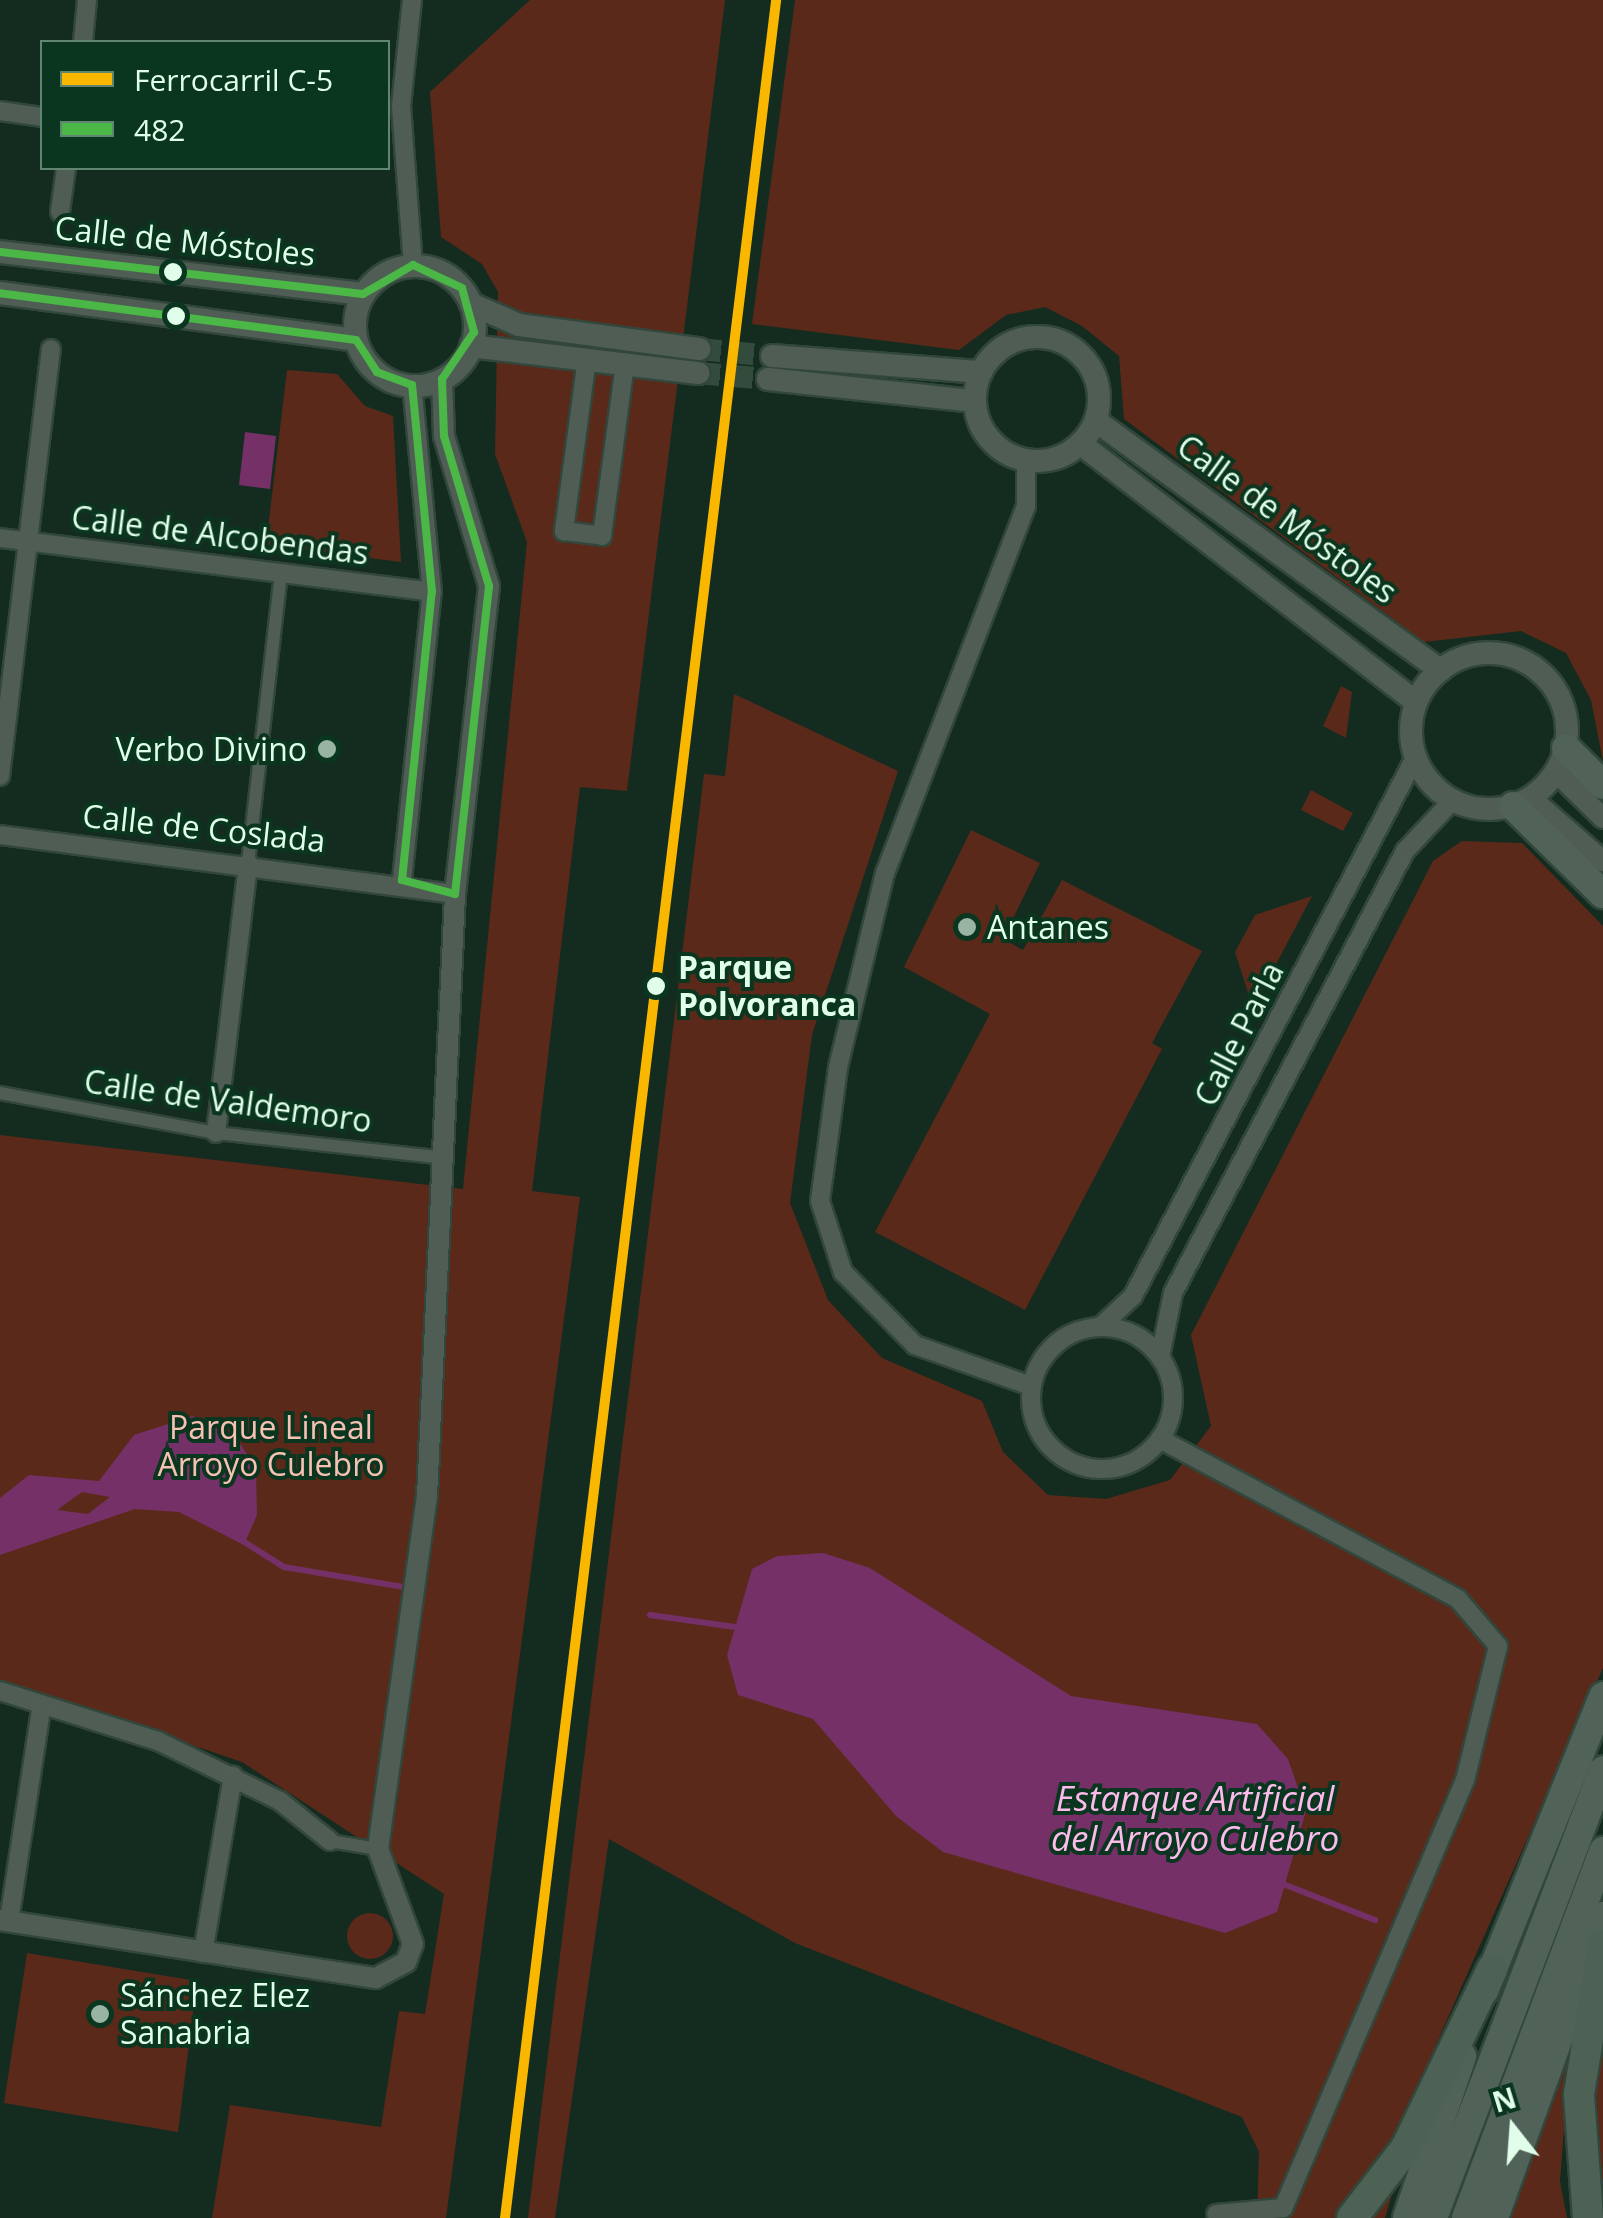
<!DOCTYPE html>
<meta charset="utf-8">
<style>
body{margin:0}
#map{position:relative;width:1603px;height:2218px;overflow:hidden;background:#142b1f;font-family:"Open Sans",sans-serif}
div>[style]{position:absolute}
.green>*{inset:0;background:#5b291a}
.round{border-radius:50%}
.water>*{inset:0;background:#743067}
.stream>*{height:6px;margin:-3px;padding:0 3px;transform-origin:3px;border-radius:3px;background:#743067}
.secondary-tunnel>*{height:22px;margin-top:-11px;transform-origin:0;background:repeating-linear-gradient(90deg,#334b3d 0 22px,transparent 0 33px)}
.roads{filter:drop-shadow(2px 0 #32473b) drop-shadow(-2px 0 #32473b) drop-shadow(0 2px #32473b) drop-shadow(0 -2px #32473b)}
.pedestrian>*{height:12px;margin:-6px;padding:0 6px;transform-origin:6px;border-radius:6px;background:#505d55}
.minor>*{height:18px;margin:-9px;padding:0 9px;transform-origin:9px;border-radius:9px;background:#505d55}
.minor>.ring{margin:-9px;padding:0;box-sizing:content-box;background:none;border:18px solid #505d55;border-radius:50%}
.tertiary>*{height:20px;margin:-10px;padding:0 10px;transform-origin:10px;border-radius:10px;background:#505d55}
.secondary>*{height:22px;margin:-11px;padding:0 11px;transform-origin:11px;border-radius:11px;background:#4f5d55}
.secondary>.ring{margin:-11px;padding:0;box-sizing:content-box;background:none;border:22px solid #4f5d55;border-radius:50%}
.trunk>*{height:28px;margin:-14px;padding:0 14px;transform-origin:14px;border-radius:14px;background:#516258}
.motorway>*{height:30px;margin:-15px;padding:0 15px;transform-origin:15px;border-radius:15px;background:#4e6155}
.bus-1>*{height:8px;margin:-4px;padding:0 4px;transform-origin:4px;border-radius:4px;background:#4ab747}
.rail-1>*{height:10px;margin:-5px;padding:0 5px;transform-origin:5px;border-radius:5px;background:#fab700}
.dots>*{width:28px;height:28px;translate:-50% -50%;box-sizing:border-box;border:5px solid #0a351f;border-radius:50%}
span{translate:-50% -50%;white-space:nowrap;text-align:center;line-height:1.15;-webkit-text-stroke:8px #0a351f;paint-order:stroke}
.street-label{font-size:32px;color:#e0fee9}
.poi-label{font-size:32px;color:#e0fee9}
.right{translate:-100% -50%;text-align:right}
.left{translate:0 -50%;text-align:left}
.stop-label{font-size:32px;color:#e0fee9;font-weight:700}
.park-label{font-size:32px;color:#f6c1b2}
.water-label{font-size:35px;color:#fcbbeb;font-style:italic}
.legend{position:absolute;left:40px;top:40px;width:350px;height:130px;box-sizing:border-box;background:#0a351f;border:2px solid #608570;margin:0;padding:12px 18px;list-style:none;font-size:30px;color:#e0fee9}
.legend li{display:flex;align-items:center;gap:20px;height:50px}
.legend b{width:50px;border:2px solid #608570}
.north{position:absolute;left:1463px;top:2078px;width:100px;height:100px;-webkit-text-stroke:8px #0a351f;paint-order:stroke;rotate:343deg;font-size:28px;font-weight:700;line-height:40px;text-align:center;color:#e0fee9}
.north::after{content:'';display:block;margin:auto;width:35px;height:45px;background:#e0fee9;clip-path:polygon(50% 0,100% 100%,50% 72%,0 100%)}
</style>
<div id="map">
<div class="green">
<i style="clip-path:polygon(530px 0,725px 0,627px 791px,580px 787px,532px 1191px,580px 1197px,446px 2218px,212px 2218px,230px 2105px,381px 2127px,399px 2011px,425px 2014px,444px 1894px,242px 1762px,0 1680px,0 1135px,463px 1189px,527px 542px,495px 454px,498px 292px,482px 264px,441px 237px,430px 92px)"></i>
<i style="clip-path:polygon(795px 0,1603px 0,1603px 761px,1591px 700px,1566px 653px,1521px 631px,1424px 642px,1124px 419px,1119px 356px,1082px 326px,1045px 307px,1006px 315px,959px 350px,752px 324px)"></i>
<i style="clip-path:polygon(287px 370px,337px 374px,365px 406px,393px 416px,401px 562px,266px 545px)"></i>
<i style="clip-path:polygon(1341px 686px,1352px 692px,1346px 738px,1323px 726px)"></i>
<i style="clip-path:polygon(734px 694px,898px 771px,812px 1035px,790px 1203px,828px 1300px,882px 1358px,982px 1401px,1003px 1452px,1048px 1495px,1106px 1499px,1170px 1480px,1211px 1426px,1191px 1335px,1433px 861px,1462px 841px,1522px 843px,1603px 926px,1603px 1668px,1434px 2049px,1385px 2218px,1257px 2218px,1259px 2152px,1242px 2117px,795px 1943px,609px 1839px,555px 2218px,528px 2218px,704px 774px,725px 776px)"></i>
<i style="clip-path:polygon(1311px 790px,1353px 813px,1343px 831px,1301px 810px)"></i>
<i style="clip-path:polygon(971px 830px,1040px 863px,1003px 939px,1023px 950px,1062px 880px,1202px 951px,1152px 1043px,1162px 1049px,1025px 1310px,875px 1232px,990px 1014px,904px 967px)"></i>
<i style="clip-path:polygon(1312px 896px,1253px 1008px,1235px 952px,1255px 915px)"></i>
<i class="round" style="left:347px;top:1913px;width:46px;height:46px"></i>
<i style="clip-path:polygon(27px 1953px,197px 1981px,178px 2132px,4px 2103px)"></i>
<i style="clip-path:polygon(1603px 2009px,1603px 2192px,1593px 2049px)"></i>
<i style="clip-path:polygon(1571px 2038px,1560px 2181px,1567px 2218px,1511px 2218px)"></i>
</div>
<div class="water">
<i style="clip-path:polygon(245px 432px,276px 436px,270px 489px,239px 485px)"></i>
<i style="clip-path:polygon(evenodd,193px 1416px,238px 1440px,256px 1469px,257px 1515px,244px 1545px,179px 1512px,135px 1509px,0 1555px,0 1498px,29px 1475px,99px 1481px,134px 1435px,193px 1416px,82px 1492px,110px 1497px,88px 1514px,57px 1510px,82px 1492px)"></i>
<i style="clip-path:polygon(823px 1553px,870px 1568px,1071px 1696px,1257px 1724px,1288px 1759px,1306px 1811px,1277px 1912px,1225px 1933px,943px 1852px,896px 1816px,813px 1719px,738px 1695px,727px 1655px,752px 1569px,777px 1556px)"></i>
</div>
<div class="stream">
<i style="left:241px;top:1540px;width:51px;rotate:32.1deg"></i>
<i style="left:284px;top:1567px;width:122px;rotate:9.5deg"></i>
<i style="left:650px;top:1615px;width:93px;rotate:8deg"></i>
<i style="left:1283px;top:1884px;width:99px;rotate:21.4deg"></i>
</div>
<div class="secondary-tunnel">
<i style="left:699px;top:349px;width:73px;rotate:5.5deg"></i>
<i style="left:698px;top:373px;width:70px;rotate:4.9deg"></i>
</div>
<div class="roads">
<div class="pedestrian">
<i style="left:248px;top:863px;width:292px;rotate:-83.5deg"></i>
<i style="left:0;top:1093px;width:220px;rotate:10.5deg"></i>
<i style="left:216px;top:1133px;width:232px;rotate:6.2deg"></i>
<i style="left:330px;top:1841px;width:49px;rotate:9.5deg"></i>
</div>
<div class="minor">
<i style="left:412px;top:0;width:107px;rotate:95.9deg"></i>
<i style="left:401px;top:106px;width:159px;rotate:85.7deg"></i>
<i style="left:83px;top:42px;width:42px;rotate:-84.6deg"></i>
<i style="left:0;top:111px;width:42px;rotate:8.1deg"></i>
<i style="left:60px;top:212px;width:44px;rotate:-82.2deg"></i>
<i style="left:587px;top:358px;width:175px;rotate:97.6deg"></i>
<i style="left:564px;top:531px;width:38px;rotate:7deg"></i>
<i style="left:602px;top:536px;width:175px;rotate:-82.4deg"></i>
<i style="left:1026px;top:460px;width:46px;rotate:90deg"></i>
<i style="left:1026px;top:506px;width:393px;rotate:111deg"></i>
<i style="left:885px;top:873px;width:201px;rotate:103.6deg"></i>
<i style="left:838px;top:1068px;width:134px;rotate:97.7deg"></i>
<i style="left:820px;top:1201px;width:75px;rotate:72.1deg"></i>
<i style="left:843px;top:1272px;width:103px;rotate:45.4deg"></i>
<i style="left:915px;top:1345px;width:123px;rotate:19.5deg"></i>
<i style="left:0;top:538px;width:435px;rotate:7.1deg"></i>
<i style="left:0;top:776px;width:430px;rotate:-83.2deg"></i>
<i style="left:0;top:835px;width:459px;rotate:7.4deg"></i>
<i style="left:402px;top:880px;width:290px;rotate:-84.1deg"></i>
<i style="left:432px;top:592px;width:208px;rotate:-95.5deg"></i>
<i style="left:216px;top:1133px;width:272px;rotate:-83.2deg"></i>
<i style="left:1100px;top:1327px;width:45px;rotate:-43.2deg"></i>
<i style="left:1133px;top:1296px;width:607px;rotate:-62.34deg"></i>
<i class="ring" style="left:1031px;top:1327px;width:124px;height:124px"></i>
<i style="left:1160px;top:1357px;width:65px;rotate:-78.5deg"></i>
<i style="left:1173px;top:1293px;width:499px;rotate:-62.3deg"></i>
<i style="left:1405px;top:851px;width:69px;rotate:-46.8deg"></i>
<i style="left:1160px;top:1439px;width:338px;rotate:28.2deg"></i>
<i style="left:1458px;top:1599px;width:62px;rotate:49.6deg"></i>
<i style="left:1498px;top:1646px;width:138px;rotate:103.8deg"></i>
<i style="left:1465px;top:1780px;width:465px;rotate:113deg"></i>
<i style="left:1283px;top:2208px;width:67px;rotate:174.9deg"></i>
<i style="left:0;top:1691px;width:166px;rotate:17.6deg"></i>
<i style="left:158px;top:1741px;width:136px;rotate:26.2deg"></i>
<i style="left:280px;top:1801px;width:64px;rotate:38.7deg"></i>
<i style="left:9px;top:1921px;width:214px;rotate:-81.4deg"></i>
<i style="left:203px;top:1953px;width:180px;rotate:-80.4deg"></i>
</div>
<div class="tertiary">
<i style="left:1556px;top:772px;width:66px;rotate:44.4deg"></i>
<i style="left:1531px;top:798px;width:96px;rotate:41.2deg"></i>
<i style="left:0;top:1920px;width:380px;rotate:8.8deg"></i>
<i style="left:376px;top:1978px;width:34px;rotate:-28deg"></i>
<i style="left:406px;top:1962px;width:19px;rotate:-69deg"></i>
<i style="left:413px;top:1944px;width:101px;rotate:-110.2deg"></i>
<i style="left:378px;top:1849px;width:355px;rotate:-82.1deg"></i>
<i style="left:427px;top:1497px;width:604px;rotate:-87.34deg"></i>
<i style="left:455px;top:894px;width:310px;rotate:-83.7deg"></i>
<i style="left:489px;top:586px;width:157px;rotate:-106.7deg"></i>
<i style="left:444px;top:436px;width:57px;rotate:-92deg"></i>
</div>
<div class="secondary">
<i style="left:0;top:252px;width:365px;rotate:6.6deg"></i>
<i class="ring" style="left:355px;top:266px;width:98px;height:98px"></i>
<i style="left:0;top:293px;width:359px;rotate:7.5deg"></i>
<i style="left:471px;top:304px;width:52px;rotate:23.6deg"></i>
<i style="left:519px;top:325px;width:182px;rotate:7.6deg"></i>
<i class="ring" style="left:975px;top:337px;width:102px;height:102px"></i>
<i style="left:471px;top:346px;width:229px;rotate:6.8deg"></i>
<i style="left:772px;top:356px;width:210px;rotate:4.4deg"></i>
<i style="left:768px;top:379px;width:208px;rotate:6.1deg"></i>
<i style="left:1096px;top:421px;width:425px;rotate:35.9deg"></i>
<i style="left:1081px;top:444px;width:423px;rotate:37.6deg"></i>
<i class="ring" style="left:1411px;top:653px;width:134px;height:134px"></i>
</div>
<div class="trunk">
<i style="left:1566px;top:748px;width:52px;rotate:45deg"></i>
<i style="left:1513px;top:806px;width:126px;rotate:44.4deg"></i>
<i style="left:1484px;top:1991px;width:318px;rotate:-68deg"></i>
<i style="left:1407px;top:2218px;width:171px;rotate:-71.2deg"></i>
<i style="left:1433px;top:2218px;width:479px;rotate:-69.2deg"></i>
<i style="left:1466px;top:2218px;width:392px;rotate:-69.5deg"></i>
<i style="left:1494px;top:2218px;width:321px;rotate:-70.2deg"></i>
</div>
<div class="motorway">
<i style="left:1352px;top:2218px;width:88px;rotate:-52.4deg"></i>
<i style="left:1406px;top:2148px;width:199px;rotate:-64.3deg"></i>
<i style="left:1588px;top:2218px;width:124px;rotate:-94.2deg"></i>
<i style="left:1579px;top:2094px;width:151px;rotate:-80.8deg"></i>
</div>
</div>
<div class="bus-1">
<i style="left:0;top:252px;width:365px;rotate:6.6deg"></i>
<i style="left:363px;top:294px;width:58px;rotate:-30.1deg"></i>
<i style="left:413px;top:265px;width:54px;rotate:25.1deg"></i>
<i style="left:462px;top:288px;width:46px;rotate:74.7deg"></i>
<i style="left:474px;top:332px;width:57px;rotate:124.2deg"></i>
<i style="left:442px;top:379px;width:57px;rotate:88deg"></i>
<i style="left:444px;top:436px;width:157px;rotate:73.3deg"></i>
<i style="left:489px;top:586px;width:310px;rotate:96.3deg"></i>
<i style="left:455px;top:894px;width:55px;rotate:-165.2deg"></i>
<i style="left:402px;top:880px;width:290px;rotate:-84.1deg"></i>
<i style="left:432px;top:592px;width:208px;rotate:-95.5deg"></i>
<i style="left:412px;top:385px;width:37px;rotate:-160deg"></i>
<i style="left:377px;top:372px;width:38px;rotate:-123deg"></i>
<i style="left:356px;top:340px;width:359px;rotate:-172.5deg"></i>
</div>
<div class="rail-1">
<i style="left:505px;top:2218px;width:2234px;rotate:-83.03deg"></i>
</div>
<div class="dots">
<i style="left:173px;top:272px;background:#e0fee9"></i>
<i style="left:176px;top:316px;background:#e0fee9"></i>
<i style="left:327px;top:749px;background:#99b4a2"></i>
<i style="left:967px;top:927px;background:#99b4a2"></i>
<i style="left:656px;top:986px;background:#e0fee9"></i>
<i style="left:100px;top:2014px;background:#99b4a2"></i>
</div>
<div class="street-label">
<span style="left:185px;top:241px;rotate:6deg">Calle de Móstoles</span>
<span style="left:1287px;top:519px;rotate:36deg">Calle de Móstoles</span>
<span style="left:220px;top:535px;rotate:7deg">Calle de Alcobendas</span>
<span style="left:204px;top:828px;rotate:6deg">Calle de Coslada</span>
<span style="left:1239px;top:1034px;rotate:-63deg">Calle Parla</span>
<span style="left:228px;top:1101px;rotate:8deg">Calle de Valdemoro</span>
</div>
<div class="poi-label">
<span class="right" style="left:307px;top:749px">Verbo Divino</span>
<span class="left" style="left:987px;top:927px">Antanes</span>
<span class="left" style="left:120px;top:2014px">Sánchez Elez<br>Sanabria</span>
</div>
<div class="stop-label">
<span class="left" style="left:678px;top:986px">Parque<br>Polvoranca</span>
</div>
<div class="park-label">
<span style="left:271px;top:1446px">Parque Lineal<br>Arroyo Culebro</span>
</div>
<div class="water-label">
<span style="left:1195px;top:1818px">Estanque Artificial<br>del Arroyo Culebro</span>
</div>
<ul class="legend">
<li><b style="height:12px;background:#fab700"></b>Ferrocarril C-5</li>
<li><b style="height:12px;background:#4ab747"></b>482</li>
</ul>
<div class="north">N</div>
</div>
